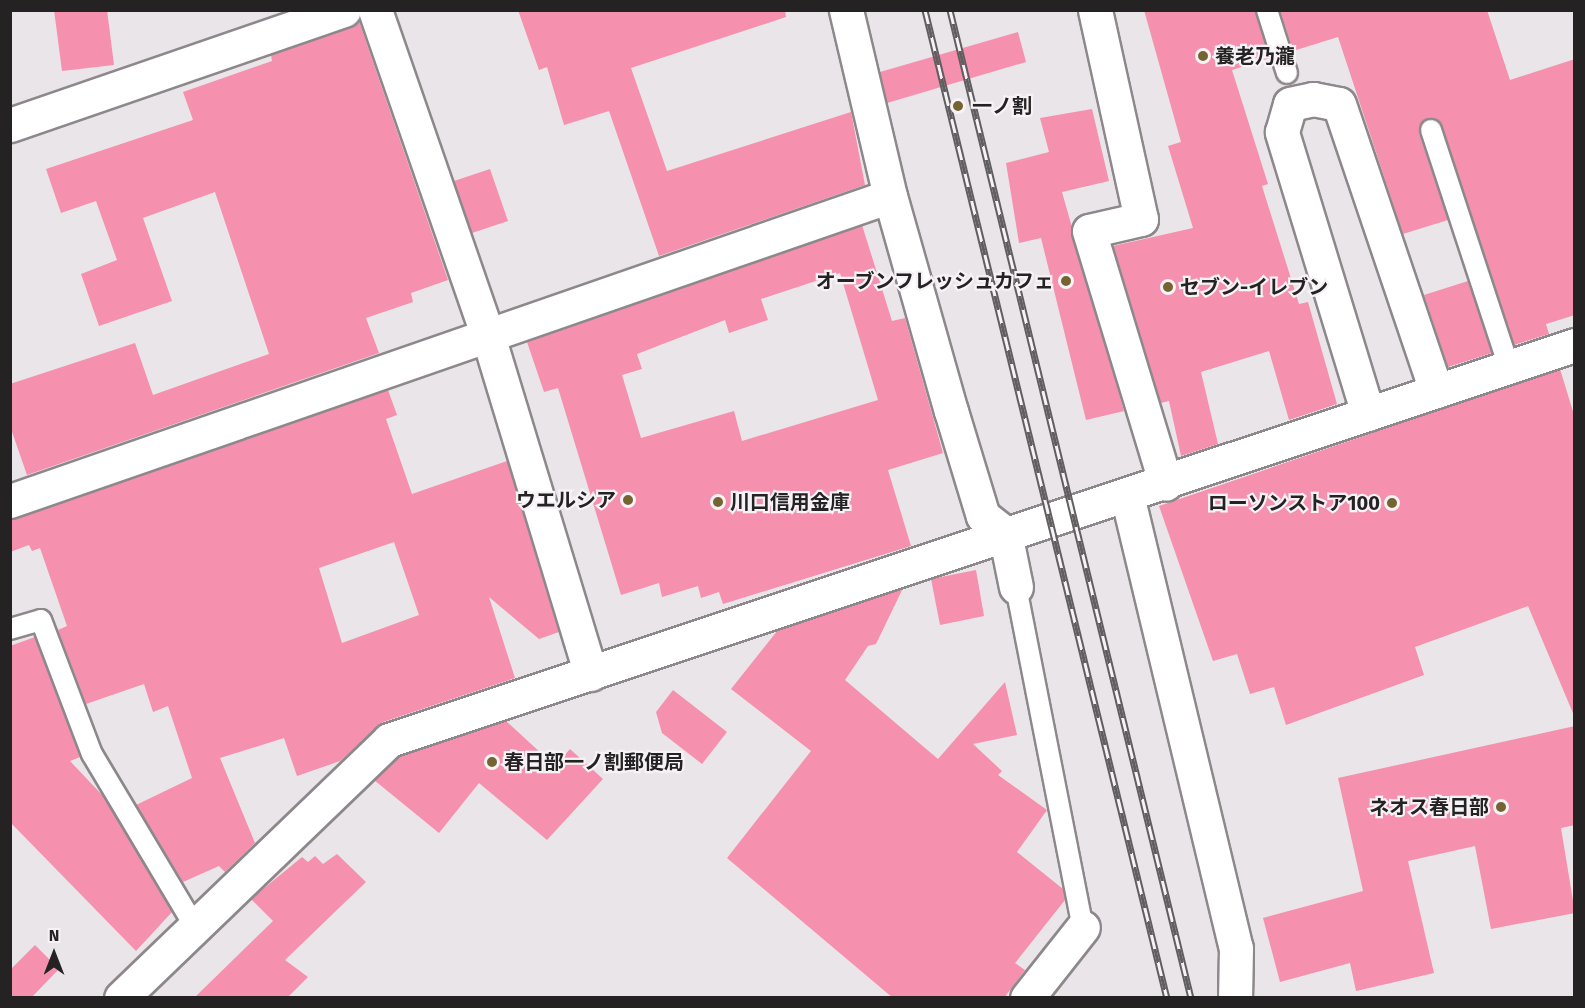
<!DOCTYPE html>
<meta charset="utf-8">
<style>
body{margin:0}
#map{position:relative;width:1585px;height:1008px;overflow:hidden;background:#eae5e8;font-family:"Fira Sans","Noto Sans JP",sans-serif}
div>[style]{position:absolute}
.building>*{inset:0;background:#f590ae}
.roads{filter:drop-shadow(2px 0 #8d888b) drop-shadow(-2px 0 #8d888b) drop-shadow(0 2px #8d888b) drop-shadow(0 -2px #8d888b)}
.lane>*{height:20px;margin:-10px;padding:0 10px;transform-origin:10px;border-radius:10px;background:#fff}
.street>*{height:33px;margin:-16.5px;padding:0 16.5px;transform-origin:16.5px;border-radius:16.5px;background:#fff}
.rail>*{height:7px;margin-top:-3.5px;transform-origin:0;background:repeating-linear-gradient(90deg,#f7f2f5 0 14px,#615e60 0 28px);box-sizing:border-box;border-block:2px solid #615e60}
.dots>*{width:16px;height:16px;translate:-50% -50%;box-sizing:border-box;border:3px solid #f7f2f5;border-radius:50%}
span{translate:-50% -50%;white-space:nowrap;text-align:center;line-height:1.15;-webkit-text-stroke:4.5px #f7f2f5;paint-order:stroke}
.poi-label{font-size:20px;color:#242223;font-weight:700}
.left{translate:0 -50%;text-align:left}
.right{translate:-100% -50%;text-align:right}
.frame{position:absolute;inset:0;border:12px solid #242223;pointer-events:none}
.north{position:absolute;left:24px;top:924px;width:60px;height:60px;-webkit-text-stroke:4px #f7f2f5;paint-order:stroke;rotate:0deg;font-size:16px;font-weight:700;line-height:24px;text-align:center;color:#242223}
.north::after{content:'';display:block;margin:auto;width:21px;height:27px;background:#242223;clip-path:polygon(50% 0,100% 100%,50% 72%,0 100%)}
</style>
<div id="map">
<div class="building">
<i style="clip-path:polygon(54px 10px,107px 10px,114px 65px,62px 71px)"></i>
<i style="clip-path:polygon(518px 10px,785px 10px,786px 17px,631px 68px,667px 171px,851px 112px,865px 185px,659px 256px,609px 111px,564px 125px,547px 67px,539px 70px)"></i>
<i style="clip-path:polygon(1144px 10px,1255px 10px,1270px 58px,1232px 70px,1268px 184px,1262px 186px,1299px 304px,1308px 302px,1337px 404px,1289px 420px,1269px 351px,1201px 372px,1218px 444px,1181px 456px,1169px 401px,1161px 403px,1113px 246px,1193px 228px,1168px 146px,1181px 142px)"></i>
<i style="clip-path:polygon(1280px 10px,1487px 10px,1510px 80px,1575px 59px,1575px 315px,1546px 324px,1549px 334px,1514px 345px,1442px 126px,1434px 118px,1422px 122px,1419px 133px,1448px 220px,1403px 234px,1338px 37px,1293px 51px)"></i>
<i style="clip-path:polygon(359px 21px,448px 280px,411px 293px,413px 302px,366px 318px,379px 353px,27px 475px,10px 426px,10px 384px,135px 343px,153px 395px,269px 354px,215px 192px,143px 218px,172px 301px,99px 326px,81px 274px,117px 260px,96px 201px,61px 213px,46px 169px,193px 120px,183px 92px,272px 61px,271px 55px)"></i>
<i style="clip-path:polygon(1018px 32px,1026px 62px,887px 103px,880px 72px)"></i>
<i style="clip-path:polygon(1092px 109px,1109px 181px,1062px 192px,1124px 411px,1086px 420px,1041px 238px,1019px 243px,1006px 163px,1049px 152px,1040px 118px)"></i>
<i style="clip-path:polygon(490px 169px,508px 221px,472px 233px,454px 181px)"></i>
<i style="clip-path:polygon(evenodd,862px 225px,892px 321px,905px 318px,943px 453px,888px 470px,911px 546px,723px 604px,719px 592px,701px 598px,698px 586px,662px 597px,659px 583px,621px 595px,558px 388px,544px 392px,527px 342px,862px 225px,840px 273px,878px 400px,742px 441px,734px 411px,641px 438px,622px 375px,642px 369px,637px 354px,725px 320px,729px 333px,768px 320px,761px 299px,840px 273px)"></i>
<i style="clip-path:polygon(1468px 281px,1492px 353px,1448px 367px,1424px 295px)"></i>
<i style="clip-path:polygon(1560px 369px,1575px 418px,1575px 718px,1528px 606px,1415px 647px,1424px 675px,1286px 725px,1274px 687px,1250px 694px,1237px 654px,1213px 661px,1159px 506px)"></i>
<i style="clip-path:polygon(evenodd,388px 390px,397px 415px,386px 419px,412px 494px,507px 461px,559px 632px,539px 639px,489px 597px,515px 678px,383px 722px,340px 761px,297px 776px,284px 738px,220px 758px,255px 843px,225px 872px,219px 866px,183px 882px,136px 805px,192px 778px,168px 706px,153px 712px,144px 684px,86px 704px,58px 630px,67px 626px,40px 548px,32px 551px,29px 545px,10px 552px,10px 519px,388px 390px,394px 542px,419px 615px,342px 643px,319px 568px,394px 542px)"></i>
<i style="clip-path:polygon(976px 570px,984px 616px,940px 625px,931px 579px)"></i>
<i style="clip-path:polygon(903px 588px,876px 644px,868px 646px,845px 680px,938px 759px,1005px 682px,1017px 735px,973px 744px,1002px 771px,998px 775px,1047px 810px,1017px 852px,1063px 889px,1065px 900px,1015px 963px,1025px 970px,1004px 998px,893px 998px,727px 858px,811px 751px,731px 689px,778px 630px)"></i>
<i style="clip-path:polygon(35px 637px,80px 757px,70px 761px,103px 796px,172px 912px,136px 951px,10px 822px,10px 646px)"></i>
<i style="clip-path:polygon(673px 690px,727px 732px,702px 764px,662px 733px,656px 712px)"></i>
<i style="clip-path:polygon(506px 721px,555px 766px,570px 749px,603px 779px,547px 840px,479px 783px,439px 833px,374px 780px,399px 756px)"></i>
<i style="clip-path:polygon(1575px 726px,1575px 825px,1561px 828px,1575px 913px,1491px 929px,1475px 846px,1408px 861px,1434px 973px,1356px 991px,1350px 963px,1280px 982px,1263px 918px,1363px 891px,1338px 778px)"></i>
<i style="clip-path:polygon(337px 854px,366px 882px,285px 960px,308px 977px,287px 998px,194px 998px,273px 921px,251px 899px,302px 857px,308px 862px,315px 856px,323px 864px)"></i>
<i style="clip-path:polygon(35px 945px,59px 969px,31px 998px,10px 998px,10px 970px)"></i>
</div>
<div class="roads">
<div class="lane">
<i style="left:1267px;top:10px;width:66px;rotate:72.4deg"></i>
<i style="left:1431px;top:130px;width:250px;rotate:71.8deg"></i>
<i style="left:1016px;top:587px;width:347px;rotate:78.9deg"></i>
<i style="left:10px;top:629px;width:32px;rotate:-16deg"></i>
<i style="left:41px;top:620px;width:143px;rotate:69.2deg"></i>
<i style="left:92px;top:754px;width:199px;rotate:59.2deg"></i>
</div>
<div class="street">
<i style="left:375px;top:10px;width:348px;rotate:70.9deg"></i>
<i style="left:489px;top:339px;width:350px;rotate:73.1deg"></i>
<i style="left:846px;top:10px;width:191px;rotate:76.7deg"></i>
<i style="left:890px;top:196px;width:223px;rotate:74.2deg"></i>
<i style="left:951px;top:411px;width:110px;rotate:73.1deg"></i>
<i style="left:983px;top:516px;width:28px;rotate:38deg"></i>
<i style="left:1005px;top:533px;width:55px;rotate:78.5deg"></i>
<i style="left:1095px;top:10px;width:214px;rotate:77.6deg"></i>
<i style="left:1141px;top:219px;width:53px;rotate:167deg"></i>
<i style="left:1089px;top:231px;width:264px;rotate:73.1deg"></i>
<i style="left:10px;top:125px;width:353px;rotate:-19deg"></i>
<i style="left:1368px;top:414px;width:295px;rotate:-107deg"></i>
<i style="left:1282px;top:132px;width:29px;rotate:-74deg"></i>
<i style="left:1290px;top:104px;width:24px;rotate:-12deg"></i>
<i style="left:1313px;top:99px;width:26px;rotate:11deg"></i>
<i style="left:1339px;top:104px;width:303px;rotate:71.3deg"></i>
<i style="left:1127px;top:495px;width:466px;rotate:76.5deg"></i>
<i style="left:1236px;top:948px;width:50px;rotate:91.1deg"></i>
<i style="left:10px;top:501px;width:931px;rotate:-19.12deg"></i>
<i style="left:121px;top:998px;width:372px;rotate:-43.9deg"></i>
<i style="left:389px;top:740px;width:1249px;rotate:-18.43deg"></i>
<i style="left:1027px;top:998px;width:90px;rotate:-51.7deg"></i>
</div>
</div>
<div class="rail">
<i style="left:925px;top:10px;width:1017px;rotate:76.24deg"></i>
<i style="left:950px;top:10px;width:1017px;rotate:76.29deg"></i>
</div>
<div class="dots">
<i style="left:1203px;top:56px;background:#736432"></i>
<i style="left:958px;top:106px;background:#736432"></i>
<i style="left:1066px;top:281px;background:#736432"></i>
<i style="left:1168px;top:287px;background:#736432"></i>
<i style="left:628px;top:500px;background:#736432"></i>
<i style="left:718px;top:502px;background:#736432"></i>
<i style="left:1392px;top:503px;background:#736432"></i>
<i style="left:492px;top:762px;background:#736432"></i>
<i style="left:1501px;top:807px;background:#736432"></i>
</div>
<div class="poi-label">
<span class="left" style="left:1215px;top:56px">養老乃瀧</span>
<span class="left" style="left:972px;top:106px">一ノ割</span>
<span class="right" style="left:1054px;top:281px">オーブンフレッシュカフェ</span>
<span class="left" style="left:1180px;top:287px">セブン-イレブン</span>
<span class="right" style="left:616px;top:500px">ウエルシア</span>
<span class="left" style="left:730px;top:502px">川口信用金庫</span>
<span class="right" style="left:1380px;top:503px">ローソンストア100</span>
<span class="left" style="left:504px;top:762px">春日部一ノ割郵便局</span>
<span class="right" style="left:1489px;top:807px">ネオス春日部</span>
</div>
<div class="frame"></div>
<div class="north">N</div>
</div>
